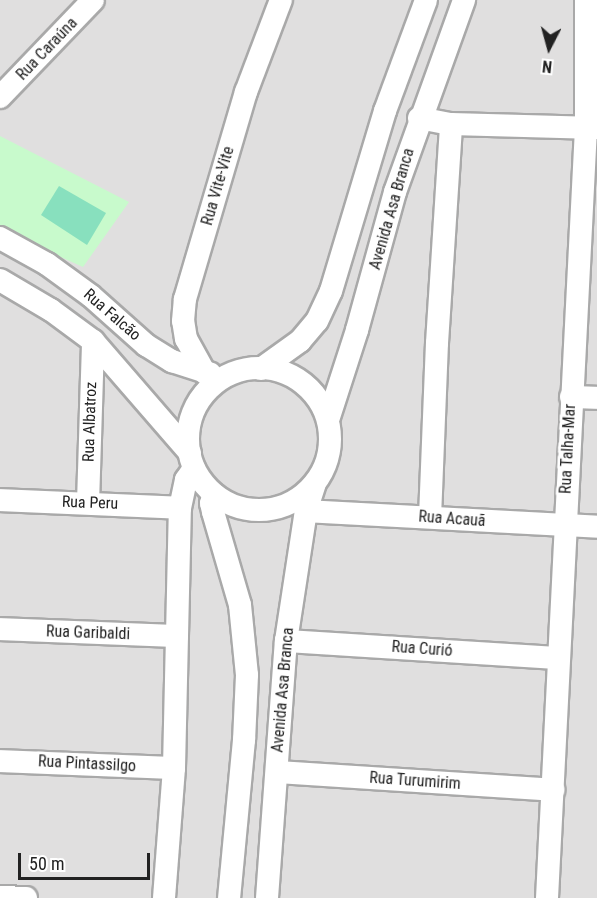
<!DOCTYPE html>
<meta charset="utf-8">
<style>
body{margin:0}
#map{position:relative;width:597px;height:898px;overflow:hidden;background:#f2efe9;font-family:"Roboto Condensed",sans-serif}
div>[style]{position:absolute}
.residential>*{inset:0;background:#e0dfdf}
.park>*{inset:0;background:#c8facc}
.pitch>*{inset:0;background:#88e0be}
.roads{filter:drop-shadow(2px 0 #a9a9a9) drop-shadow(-2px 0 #a9a9a9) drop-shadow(0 2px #a9a9a9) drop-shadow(0 -2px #a9a9a9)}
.minor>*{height:22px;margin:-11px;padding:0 11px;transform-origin:11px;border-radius:11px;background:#fff}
.minor>.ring{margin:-11px;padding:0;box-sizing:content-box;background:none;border:22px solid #fff;border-radius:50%}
span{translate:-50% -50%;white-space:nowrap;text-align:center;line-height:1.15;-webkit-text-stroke:5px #fff;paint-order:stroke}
.street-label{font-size:16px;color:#222}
.north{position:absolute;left:519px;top:18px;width:60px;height:60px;-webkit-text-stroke:4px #fff;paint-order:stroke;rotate:186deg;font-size:16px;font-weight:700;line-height:24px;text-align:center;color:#222}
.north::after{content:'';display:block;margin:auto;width:21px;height:27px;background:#222;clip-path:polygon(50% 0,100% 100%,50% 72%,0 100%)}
.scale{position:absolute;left:18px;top:853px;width:132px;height:27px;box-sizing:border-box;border:3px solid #222;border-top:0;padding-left:8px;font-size:18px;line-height:21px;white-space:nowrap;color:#222;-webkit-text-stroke:4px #fff;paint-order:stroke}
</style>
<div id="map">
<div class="residential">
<i style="clip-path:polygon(0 0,597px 0,597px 898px,0 898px)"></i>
</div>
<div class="park">
<i style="clip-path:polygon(0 136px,129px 202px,83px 267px,0 230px)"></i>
</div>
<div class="pitch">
<i style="clip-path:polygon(59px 186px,106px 213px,87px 245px,41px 215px)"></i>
</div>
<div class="roads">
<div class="minor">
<i style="left:0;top:97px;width:134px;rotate:-46.2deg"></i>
<i style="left:419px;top:118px;width:33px;rotate:11deg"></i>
<i style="left:451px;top:124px;width:146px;rotate:1.6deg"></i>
<i style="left:0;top:238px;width:54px;rotate:29deg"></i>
<i style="left:47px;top:264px;width:54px;rotate:36deg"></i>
<i style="left:91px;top:296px;width:74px;rotate:41.7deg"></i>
<i style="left:146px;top:345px;width:31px;rotate:32deg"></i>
<i style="left:172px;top:361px;width:40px;rotate:18deg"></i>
<i style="left:0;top:280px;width:59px;rotate:30.5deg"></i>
<i style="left:51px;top:310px;width:52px;rotate:36.4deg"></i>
<i style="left:93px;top:341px;width:148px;rotate:49.1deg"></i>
<i class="ring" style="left:188px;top:368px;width:120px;height:120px"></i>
<i style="left:261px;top:369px;width:48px;rotate:-35.7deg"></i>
<i style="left:300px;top:341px;width:26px;rotate:-50deg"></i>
<i style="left:317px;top:321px;width:33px;rotate:-65deg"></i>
<i style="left:331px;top:291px;width:188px;rotate:-73.3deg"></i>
<i style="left:385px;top:111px;width:118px;rotate:-69.7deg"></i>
<i style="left:205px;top:373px;width:39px;rotate:-119deg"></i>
<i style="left:186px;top:339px;width:18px;rotate:-99deg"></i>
<i style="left:183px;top:321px;width:22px;rotate:-85deg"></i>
<i style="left:185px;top:299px;width:216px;rotate:-73.6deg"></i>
<i style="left:246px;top:92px;width:98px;rotate:-69.2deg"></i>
<i style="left:571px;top:397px;width:26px;rotate:2deg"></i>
<i style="left:328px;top:420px;width:95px;rotate:-72.1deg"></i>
<i style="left:357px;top:330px;width:143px;rotate:-74.6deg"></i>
<i style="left:395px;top:192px;width:204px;rotate:-70.2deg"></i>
<i style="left:215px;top:495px;width:9px;rotate:117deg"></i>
<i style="left:211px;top:503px;width:9px;rotate:77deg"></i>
<i style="left:213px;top:512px;width:97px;rotate:73.8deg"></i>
<i style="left:240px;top:605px;width:70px;rotate:84.3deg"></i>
<i style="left:247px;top:675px;width:65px;rotate:92.6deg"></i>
<i style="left:244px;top:740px;width:159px;rotate:95.4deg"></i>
<i style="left:0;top:500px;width:180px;rotate:2.5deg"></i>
<i style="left:88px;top:503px;width:162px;rotate:-88.2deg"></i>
<i style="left:306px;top:511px;width:291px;rotate:3.1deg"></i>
<i style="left:430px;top:517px;width:174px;rotate:-87.7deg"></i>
<i style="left:437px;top:343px;width:219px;rotate:-86.3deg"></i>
<i style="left:0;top:629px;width:177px;rotate:2.3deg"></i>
<i style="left:286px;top:641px;width:272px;rotate:3.6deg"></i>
<i style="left:0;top:761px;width:174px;rotate:2.3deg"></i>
<i style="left:277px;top:772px;width:277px;rotate:3.7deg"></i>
<i style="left:0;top:897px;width:26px;rotate:2deg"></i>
<i style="left:164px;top:898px;width:130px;rotate:-85.6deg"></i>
<i style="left:174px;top:768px;width:260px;rotate:-88.7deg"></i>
<i style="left:180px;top:508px;width:29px;rotate:-78deg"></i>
<i style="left:186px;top:480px;width:14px;rotate:-56deg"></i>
<i style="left:267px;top:898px;width:258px;rotate:-85.8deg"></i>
<i style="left:286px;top:641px;width:132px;rotate:-81.3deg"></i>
<i style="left:306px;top:511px;width:28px;rotate:-72deg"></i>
<i style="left:547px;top:898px;width:771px;rotate:-87.1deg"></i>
<i style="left:586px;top:128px;width:128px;rotate:-90deg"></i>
</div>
</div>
<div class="street-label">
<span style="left:47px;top:49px;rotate:-46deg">Rua Caraúna</span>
<span style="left:218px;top:186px;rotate:-74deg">Rua Vite-Vite</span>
<span style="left:392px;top:209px;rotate:-74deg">Avenida Asa Branca</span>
<span style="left:112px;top:315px;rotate:41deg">Rua Falcão</span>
<span style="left:90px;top:422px;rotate:-88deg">Rua Albatroz</span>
<span style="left:568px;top:449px;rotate:-87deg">Rua Talha-Mar</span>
<span style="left:90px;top:503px;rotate:2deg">Rua Peru</span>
<span style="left:452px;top:519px;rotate:4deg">Rua Acauã</span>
<span style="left:88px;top:633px;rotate:2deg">Rua Garibaldi</span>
<span style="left:422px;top:649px;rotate:4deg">Rua Curió</span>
<span style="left:283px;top:690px;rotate:-85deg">Avenida Asa Branca</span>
<span style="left:87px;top:764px;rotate:3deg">Rua Pintassilgo</span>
<span style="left:415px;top:781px;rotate:4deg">Rua Turumirim</span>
</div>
<div class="north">N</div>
<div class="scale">50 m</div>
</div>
